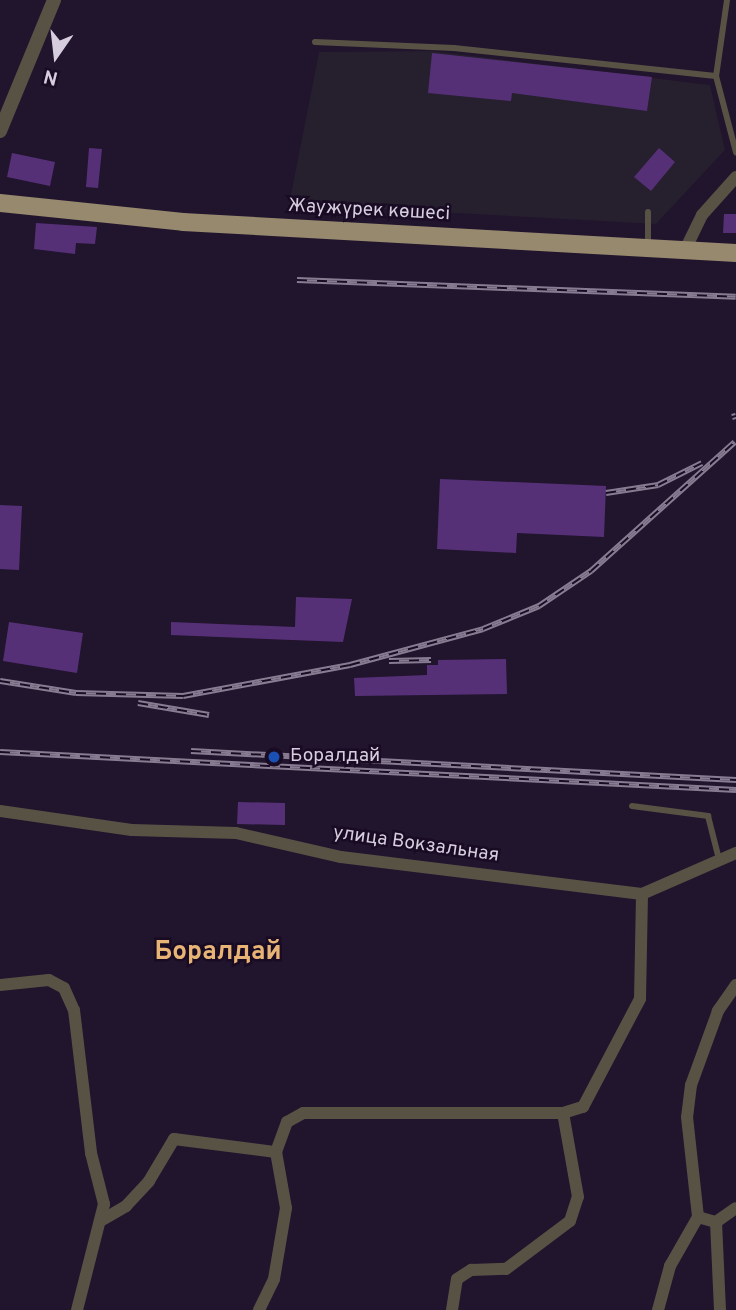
<!DOCTYPE html>
<meta charset="utf-8">
<style>
body{margin:0}
#map{position:relative;width:736px;height:1310px;overflow:hidden;background:#21142d;font-family:Overpass,sans-serif}
div>[style]{position:absolute}
.industrial>*{inset:0;background:#251f2e}
.building>*{inset:0;background:#563077}
.service>*{height:6px;margin:-3px;padding:0 3px;transform-origin:3px;border-radius:3px;background:#585245}
.minor>*{height:12px;margin:-6px;padding:0 6px;transform-origin:6px;border-radius:6px;background:#585245}
.tertiary>*{height:14px;margin:-7px;padding:0 7px;transform-origin:7px;border-radius:7px;background:#585245}
.primary>*{height:18px;margin:-9px;padding:0 9px;transform-origin:9px;border-radius:9px;background:#96896e}
.rail>*{height:6px;margin-top:-3px;transform-origin:0;background:repeating-linear-gradient(90deg,#180b23 0 10px,#877c91 0 20px);box-sizing:border-box;border-block:2px solid #877c91}
.dots>*{width:19px;height:19px;translate:-50% -50%;box-sizing:border-box;border:4px solid #180b23;border-radius:50%}
span{translate:-50% -50%;white-space:nowrap;text-align:center;line-height:1.15;-webkit-text-stroke:5px #180b23;paint-order:stroke}
.street-label{font-size:19px;color:#d6cedf}
.poi-label{font-size:19px;color:#d6cedf}
.left{translate:0 -50%;text-align:left}
.district-label{font-size:26px;color:#e7b475;font-weight:700}
.north{position:absolute;left:21px;top:21px;width:70px;height:70px;-webkit-text-stroke:5px #180b23;paint-order:stroke;rotate:194deg;font-size:19px;font-weight:700;line-height:28px;text-align:center;color:#d6cedf}
.north::after{content:'';display:block;margin:auto;width:24px;height:32px;background:#d6cedf;clip-path:polygon(50% 0,100% 100%,50% 72%,0 100%)}
</style>
<div id="map">
<div class="industrial">
<i style="clip-path:polygon(432px 51px,710px 85px,725px 150px,656px 224px,289px 204px,319px 52px)"></i>
</div>
<div class="building">
<i style="clip-path:polygon(432px 53px,652px 77px,647px 111px,512px 93px,511px 101px,428px 93px)"></i>
<i style="clip-path:polygon(89px 148px,102px 149px,98px 188px,86px 187px)"></i>
<i style="clip-path:polygon(659px 148px,675px 162px,651px 191px,634px 177px)"></i>
<i style="clip-path:polygon(12px 153px,55px 162px,50px 186px,7px 177px)"></i>
<i style="clip-path:polygon(724px 214px,736px 214px,736px 233px,723px 233px)"></i>
<i style="clip-path:polygon(36px 223px,97px 227px,95px 244px,76px 243px,75px 254px,34px 249px)"></i>
<i style="clip-path:polygon(440px 479px,606px 486px,604px 537px,517px 533px,516px 553px,437px 549px)"></i>
<i style="clip-path:polygon(0 505px,22px 506px,19px 570px,0 569px)"></i>
<i style="clip-path:polygon(296px 597px,352px 599px,343px 642px,171px 635px,171px 622px,295px 627px)"></i>
<i style="clip-path:polygon(9px 622px,83px 633px,77px 673px,3px 661px)"></i>
<i style="clip-path:polygon(506px 659px,507px 694px,355px 696px,354px 678px,427px 675px,427px 665px,438px 665px,438px 660px)"></i>
<i style="clip-path:polygon(238px 802px,285px 803px,285px 825px,237px 824px)"></i>
</div>
<div class="service">
<i style="left:727px;top:0;width:77px;rotate:98.2deg"></i>
<i style="left:716px;top:76px;width:79px;rotate:75.3deg"></i>
<i style="left:315px;top:42px;width:139px;rotate:2.5deg"></i>
<i style="left:454px;top:48px;width:263px;rotate:6.1deg"></i>
<i style="left:648px;top:246px;width:34px;rotate:-90deg"></i>
<i style="left:632px;top:806px;width:77px;rotate:7.5deg"></i>
<i style="left:708px;top:816px;width:44px;rotate:75.7deg"></i>
</div>
<div class="minor">
<i style="left:685px;top:250px;width:39px;rotate:-64deg"></i>
<i style="left:702px;top:215px;width:51px;rotate:-48.2deg"></i>
<i style="left:0;top:811px;width:133px;rotate:8.2deg"></i>
<i style="left:132px;top:830px;width:104px;rotate:1.7deg"></i>
<i style="left:236px;top:833px;width:108px;rotate:12.9deg"></i>
<i style="left:341px;top:857px;width:303px;rotate:7deg"></i>
<i style="left:642px;top:894px;width:103px;rotate:-23.6deg"></i>
<i style="left:0;top:985px;width:49px;rotate:-5.8deg"></i>
<i style="left:49px;top:980px;width:17px;rotate:28deg"></i>
<i style="left:64px;top:988px;width:24px;rotate:66deg"></i>
<i style="left:74px;top:1010px;width:144px;rotate:83.2deg"></i>
<i style="left:91px;top:1153px;width:53px;rotate:75.7deg"></i>
<i style="left:104px;top:1204px;width:109px;rotate:104.3deg"></i>
<i style="left:736px;top:985px;width:32px;rotate:125deg"></i>
<i style="left:718px;top:1011px;width:79px;rotate:110deg"></i>
<i style="left:691px;top:1085px;width:32px;rotate:97deg"></i>
<i style="left:687px;top:1117px;width:101px;rotate:83.7deg"></i>
<i style="left:698px;top:1217px;width:19px;rotate:16deg"></i>
<i style="left:716px;top:1222px;width:24px;rotate:-35deg"></i>
<i style="left:102px;top:1220px;width:28px;rotate:-30deg"></i>
<i style="left:126px;top:1206px;width:34px;rotate:-47deg"></i>
<i style="left:149px;top:1181px;width:49px;rotate:-59.2deg"></i>
<i style="left:174px;top:1139px;width:103px;rotate:7.3deg"></i>
<i style="left:276px;top:1152px;width:32px;rotate:-70deg"></i>
<i style="left:287px;top:1122px;width:18px;rotate:-29deg"></i>
<i style="left:303px;top:1113px;width:260px"></i>
<i style="left:563px;top:1113px;width:21px;rotate:-17deg"></i>
<i style="left:583px;top:1107px;width:122px;rotate:-62.2deg"></i>
<i style="left:640px;top:999px;width:105px;rotate:-88.9deg"></i>
<i style="left:716px;top:1222px;width:88px;rotate:87.4deg"></i>
<i style="left:259px;top:1310px;width:34px;rotate:-64deg"></i>
<i style="left:274px;top:1279px;width:72px;rotate:-80.4deg"></i>
<i style="left:286px;top:1208px;width:57px;rotate:-100.1deg"></i>
<i style="left:452px;top:1310px;width:31px;rotate:-81deg"></i>
<i style="left:457px;top:1279px;width:17px;rotate:-33deg"></i>
<i style="left:471px;top:1270px;width:35px;rotate:-2deg"></i>
<i style="left:506px;top:1269px;width:80px;rotate:-36.9deg"></i>
<i style="left:570px;top:1221px;width:25px;rotate:-72deg"></i>
<i style="left:578px;top:1197px;width:85px;rotate:-100.1deg"></i>
<i style="left:658px;top:1310px;width:46px;rotate:-74.7deg"></i>
<i style="left:670px;top:1266px;width:56px;rotate:-60.3deg"></i>
</div>
<div class="tertiary">
<i style="left:0;top:131px;width:142px;rotate:-67.6deg"></i>
</div>
<div class="primary">
<i style="left:0;top:203px;width:184px;rotate:5.9deg"></i>
<i style="left:183px;top:222px;width:554px;rotate:3.21deg"></i>
</div>
<div class="rail">
<i style="left:297px;top:280px;width:439px;rotate:2.2deg"></i>
<i style="left:732px;top:417px;width:4px;rotate:-14deg"></i>
<i style="left:606px;top:493px;width:53px;rotate:-8.7deg"></i>
<i style="left:658px;top:485px;width:49px;rotate:-26.6deg"></i>
<i style="left:389px;top:661px;width:42px;rotate:-1.4deg"></i>
<i style="left:0;top:681px;width:77px;rotate:9deg"></i>
<i style="left:76px;top:693px;width:107px;rotate:1.6deg"></i>
<i style="left:183px;top:696px;width:170px;rotate:-10.5deg"></i>
<i style="left:350px;top:665px;width:138px;rotate:-15.1deg"></i>
<i style="left:483px;top:629px;width:61px;rotate:-22.3deg"></i>
<i style="left:539px;top:606px;width:63px;rotate:-33.9deg"></i>
<i style="left:591px;top:571px;width:193px;rotate:-41.9deg"></i>
<i style="left:138px;top:703px;width:72px;rotate:9.6deg"></i>
<i style="left:191px;top:751px;width:546px;rotate:3.05deg"></i>
<i style="left:0;top:752px;width:737px;rotate:2.96deg"></i>
</div>
<div class="dots">
<i style="left:274px;top:757px;background:#1a4fb4"></i>
</div>
<div class="street-label">
<span style="left:369px;top:211px;rotate:3deg">Жаужүрек көшесі</span>
<span style="left:416px;top:845px;rotate:8deg">улица Вокзальная</span>
</div>
<div class="poi-label">
<span class="left" style="left:290px;top:757px">Боралдай</span>
</div>
<div class="district-label">
<span style="left:218px;top:953px">Боралдай</span>
</div>
<div class="north">N</div>
</div>
